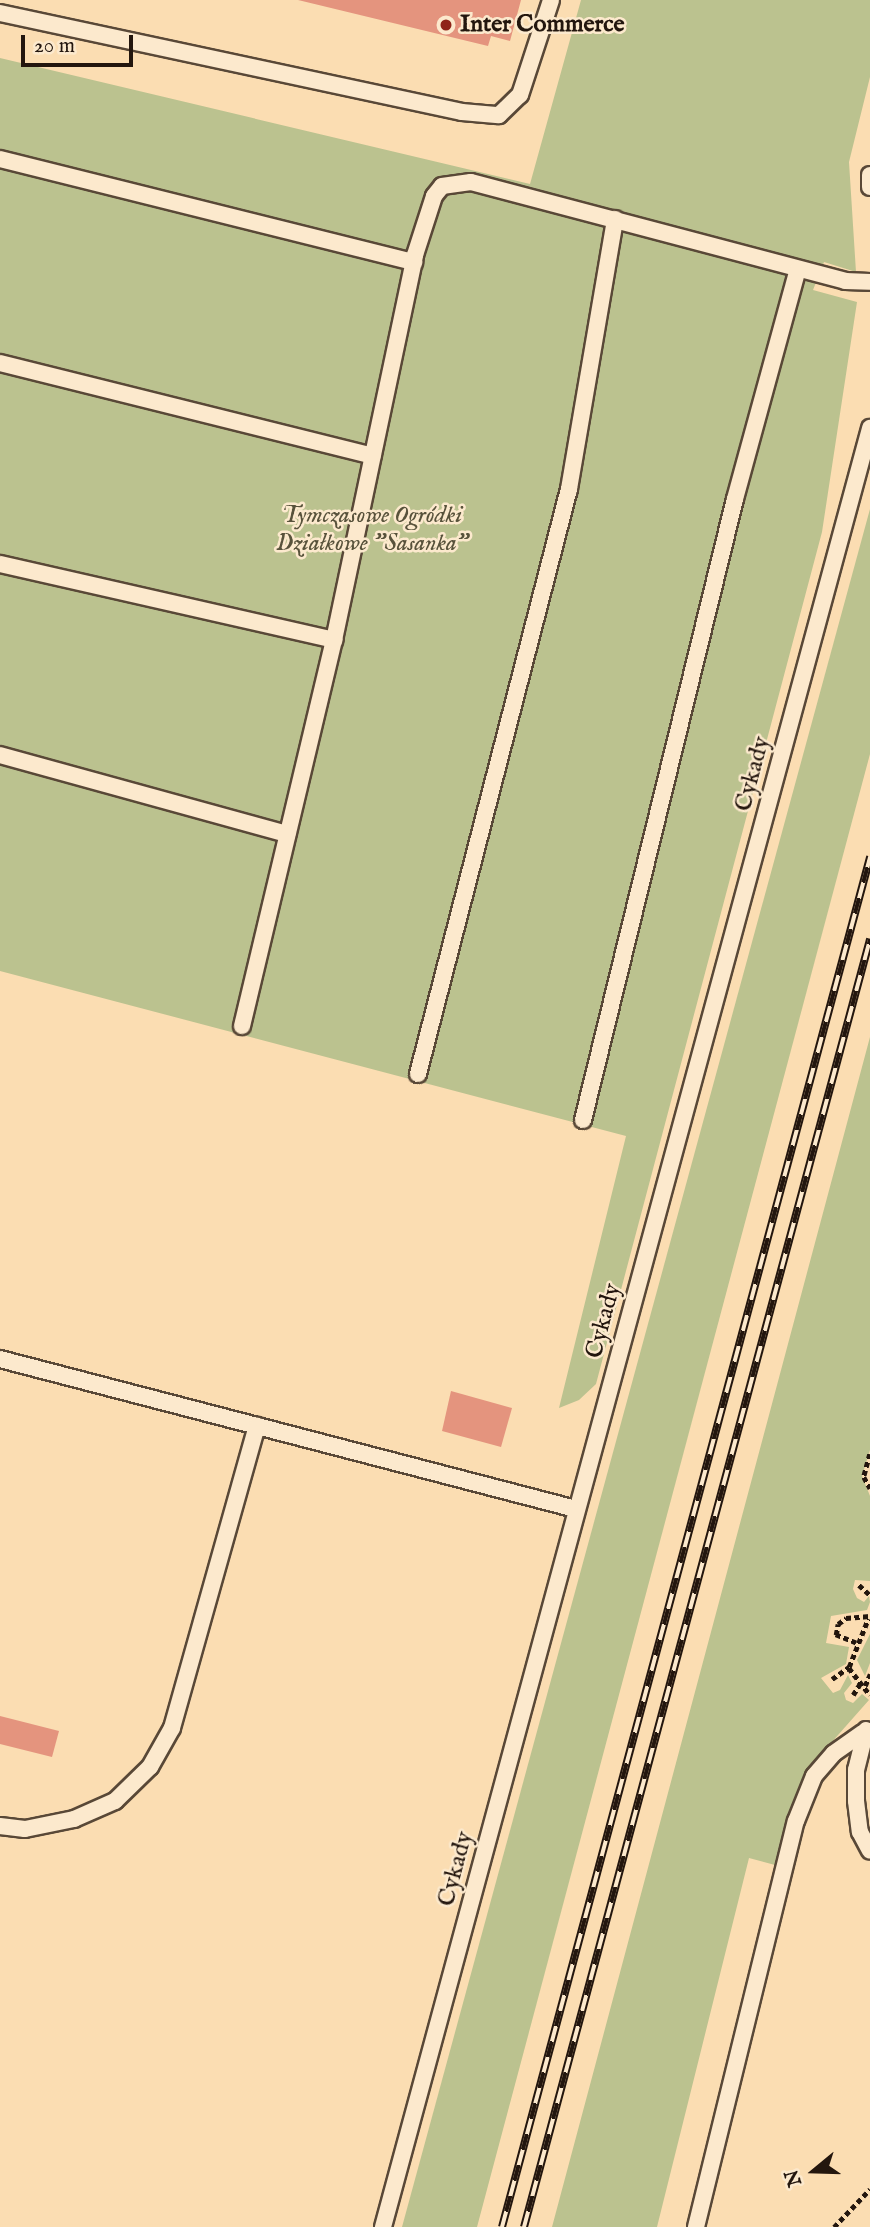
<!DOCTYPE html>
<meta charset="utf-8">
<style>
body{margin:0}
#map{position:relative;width:870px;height:2227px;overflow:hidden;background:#fbddb2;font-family:"IM FELL English",serif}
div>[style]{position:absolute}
.green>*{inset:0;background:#bbc28f}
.building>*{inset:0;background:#e4947e}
.path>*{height:4.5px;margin-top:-2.25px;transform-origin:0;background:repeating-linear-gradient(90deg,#23160e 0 5px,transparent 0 8.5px)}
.roads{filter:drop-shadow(2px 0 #594837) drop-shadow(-2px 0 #594837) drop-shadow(0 2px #594837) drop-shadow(0 -2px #594837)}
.service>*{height:16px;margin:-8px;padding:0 8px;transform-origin:8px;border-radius:8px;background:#fce9cd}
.rail>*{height:8px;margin-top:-4px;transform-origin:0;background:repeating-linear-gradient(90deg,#fce9cd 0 16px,#23160e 0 32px);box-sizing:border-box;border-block:2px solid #23160e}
.dots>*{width:19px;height:19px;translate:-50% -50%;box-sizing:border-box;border:4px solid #fce9cd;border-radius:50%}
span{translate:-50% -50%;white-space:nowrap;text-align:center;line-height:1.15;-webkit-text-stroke:5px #fce9cd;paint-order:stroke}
.poi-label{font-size:24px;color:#23160e;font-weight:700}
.left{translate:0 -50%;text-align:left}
.park-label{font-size:24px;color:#58523b;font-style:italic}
.street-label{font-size:24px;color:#23160e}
.north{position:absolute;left:779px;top:2136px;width:70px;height:70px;-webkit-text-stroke:5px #fce9cd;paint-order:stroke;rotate:251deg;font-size:19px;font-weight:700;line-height:28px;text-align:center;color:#23160e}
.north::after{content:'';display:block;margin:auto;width:24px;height:32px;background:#23160e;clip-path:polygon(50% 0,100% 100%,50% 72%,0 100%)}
.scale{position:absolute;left:21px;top:35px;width:112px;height:32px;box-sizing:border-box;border:4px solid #23160e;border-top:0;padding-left:9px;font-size:21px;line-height:24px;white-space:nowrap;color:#23160e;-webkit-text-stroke:5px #fce9cd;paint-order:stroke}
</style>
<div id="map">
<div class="green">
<i style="clip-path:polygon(581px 0,870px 0,870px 77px,849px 162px,856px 272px,824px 262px,813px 290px,857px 302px,822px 532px,596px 1384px,579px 1400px,559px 1408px,626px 1136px,0 971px,0 58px,530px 184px)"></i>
<i style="clip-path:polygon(870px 509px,870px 754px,477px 2227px,402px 2227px)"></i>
<i style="clip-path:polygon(870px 1037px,870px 1450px,862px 1476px,870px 1496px,870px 1581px,855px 1580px,853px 1589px,857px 1598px,864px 1602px,869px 1596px,870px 1602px,867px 1610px,831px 1616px,826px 1643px,849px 1647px,846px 1664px,821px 1678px,833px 1693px,840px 1690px,848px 1675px,852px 1683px,844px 1693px,846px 1700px,853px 1703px,862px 1694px,869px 1700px,808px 1769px,775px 1865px,749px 1858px,657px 2227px,552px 2227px)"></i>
<i style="clip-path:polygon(870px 1634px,870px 1663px,865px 1676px,857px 1660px)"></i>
</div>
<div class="building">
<i style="clip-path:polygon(298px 0,521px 0,510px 41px,491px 36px,488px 46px)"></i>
<i style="clip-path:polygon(451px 1391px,512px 1408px,501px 1447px,442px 1431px)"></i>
<i style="clip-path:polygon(0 1716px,59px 1731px,52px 1757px,0 1744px)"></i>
</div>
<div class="path">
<i style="left:870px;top:1454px;width:24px;rotate:105deg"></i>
<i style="left:864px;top:1477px;width:13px;rotate:61deg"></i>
<i style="left:859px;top:1585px;width:15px;rotate:42deg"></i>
<i style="left:856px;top:1643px;width:22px;rotate:-158deg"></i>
<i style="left:836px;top:1635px;width:11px;rotate:-80deg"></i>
<i style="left:838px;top:1624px;width:10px;rotate:-37deg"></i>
<i style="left:846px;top:1618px;width:24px;rotate:-5deg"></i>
<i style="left:849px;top:1668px;width:34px;rotate:52deg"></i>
<i style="left:832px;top:1679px;width:21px;rotate:-35deg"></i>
<i style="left:849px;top:1667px;width:52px;rotate:-68.4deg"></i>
<i style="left:865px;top:1686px;width:13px;rotate:-67deg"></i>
<i style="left:853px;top:1695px;width:15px;rotate:-58deg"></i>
<i style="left:834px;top:2227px;width:52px;rotate:-46.5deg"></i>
</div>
<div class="roads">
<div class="service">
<i style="left:0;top:13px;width:472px;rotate:12.1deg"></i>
<i style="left:462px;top:112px;width:37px;rotate:5deg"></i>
<i style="left:499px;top:115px;width:29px;rotate:-44deg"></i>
<i style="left:520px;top:95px;width:100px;rotate:-71.9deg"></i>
<i style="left:0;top:159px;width:427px;rotate:14deg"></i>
<i style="left:870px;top:175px;width:12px;rotate:90deg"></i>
<i style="left:0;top:363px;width:384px;rotate:14deg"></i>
<i style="left:0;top:564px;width:343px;rotate:12.8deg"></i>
<i style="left:0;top:755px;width:298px;rotate:15.4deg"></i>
<i style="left:242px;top:1026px;width:397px;rotate:-76.6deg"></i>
<i style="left:334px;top:640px;width:393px;rotate:-78.1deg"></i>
<i style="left:415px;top:255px;width:62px;rotate:-72.1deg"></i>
<i style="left:434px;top:196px;width:13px;rotate:-51deg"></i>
<i style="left:442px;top:186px;width:29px;rotate:-8deg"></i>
<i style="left:471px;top:182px;width:387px;rotate:14.8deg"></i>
<i style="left:845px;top:281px;width:25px;rotate:2deg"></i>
<i style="left:418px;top:1074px;width:604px;rotate:-75.53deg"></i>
<i style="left:569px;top:489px;width:274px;rotate:-80.3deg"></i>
<i style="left:583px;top:1120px;width:639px;rotate:-76.25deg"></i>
<i style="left:735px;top:499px;width:238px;rotate:-74.7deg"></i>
<i style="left:0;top:1359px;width:595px;rotate:14.6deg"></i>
<i style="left:866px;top:1730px;width:41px;rotate:104deg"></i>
<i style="left:856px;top:1770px;width:31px;rotate:90deg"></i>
<i style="left:856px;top:1801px;width:31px;rotate:83deg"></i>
<i style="left:860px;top:1832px;width:21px;rotate:62deg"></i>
<i style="left:0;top:1826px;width:25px;rotate:7deg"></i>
<i style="left:25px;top:1829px;width:50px;rotate:-11.5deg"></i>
<i style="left:74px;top:1819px;width:45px;rotate:-23.7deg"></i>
<i style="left:115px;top:1801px;width:49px;rotate:-44.2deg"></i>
<i style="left:150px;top:1767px;width:45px;rotate:-60.6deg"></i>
<i style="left:172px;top:1728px;width:314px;rotate:-74.3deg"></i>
<i style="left:383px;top:2227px;width:1864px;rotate:-74.85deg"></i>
<i style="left:696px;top:2227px;width:418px;rotate:-76.2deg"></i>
<i style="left:796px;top:1821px;width:48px;rotate:-68.2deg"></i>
<i style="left:814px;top:1776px;width:30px;rotate:-49deg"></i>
<i style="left:834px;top:1753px;width:35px;rotate:-35deg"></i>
</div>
</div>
<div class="rail">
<i style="left:502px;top:2227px;width:1419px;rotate:-74.96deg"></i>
<i style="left:524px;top:2227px;width:1334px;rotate:-74.96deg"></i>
</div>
<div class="dots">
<i style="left:446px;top:25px;background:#8f2418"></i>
</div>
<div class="poi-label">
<span class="left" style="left:460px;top:25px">Inter Commerce</span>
</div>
<div class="park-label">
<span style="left:372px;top:530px">Tymczasowe Ogródki<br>Działkowe "Sasanka"</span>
</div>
<div class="street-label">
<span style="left:753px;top:774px;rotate:-75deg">Cykady</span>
<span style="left:604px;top:1321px;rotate:-75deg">Cykady</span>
<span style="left:456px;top:1869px;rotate:-75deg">Cykady</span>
</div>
<div class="north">N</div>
<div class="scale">20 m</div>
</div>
